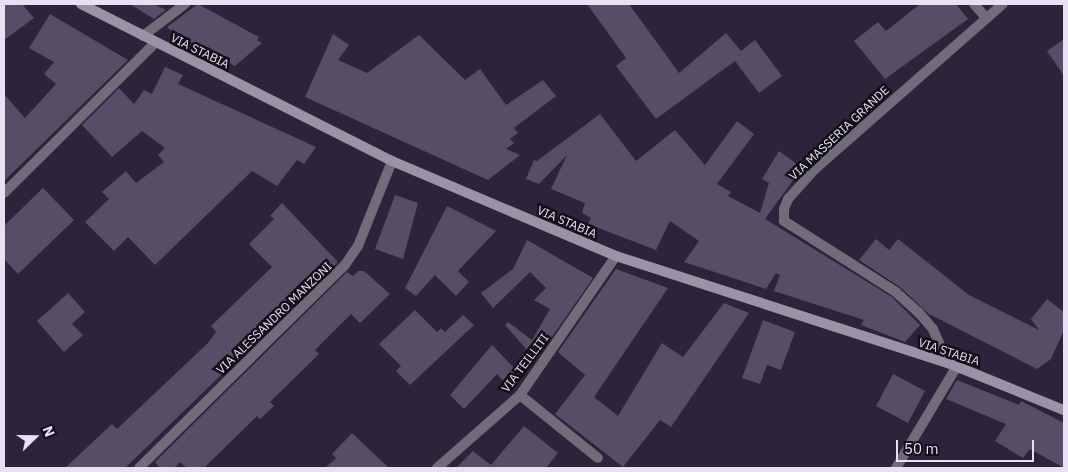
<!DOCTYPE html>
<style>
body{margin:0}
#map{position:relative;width:1068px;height:472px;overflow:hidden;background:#2d233b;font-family:"IBM Plex Sans",sans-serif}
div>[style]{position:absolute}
.building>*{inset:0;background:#584d67}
.service>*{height:10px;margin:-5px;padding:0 5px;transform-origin:5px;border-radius:5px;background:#716c79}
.minor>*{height:10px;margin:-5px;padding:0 5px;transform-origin:5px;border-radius:5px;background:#716c79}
.secondary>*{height:10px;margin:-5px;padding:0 5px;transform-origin:5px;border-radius:5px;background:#9a93a6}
span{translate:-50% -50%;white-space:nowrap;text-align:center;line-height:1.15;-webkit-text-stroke:5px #130f19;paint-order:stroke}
.street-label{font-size:12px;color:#e7e1f1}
.frame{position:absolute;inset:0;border:5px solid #e7e1f1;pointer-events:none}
.north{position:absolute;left:10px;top:412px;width:50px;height:50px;-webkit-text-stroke:4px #130f19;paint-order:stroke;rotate:68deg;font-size:14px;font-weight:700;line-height:20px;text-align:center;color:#e7e1f1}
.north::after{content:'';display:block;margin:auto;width:18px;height:22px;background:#e7e1f1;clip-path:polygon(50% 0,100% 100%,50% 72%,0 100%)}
.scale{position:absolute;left:896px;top:440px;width:138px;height:22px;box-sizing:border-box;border:2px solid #e7e1f1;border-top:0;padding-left:6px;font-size:15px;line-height:18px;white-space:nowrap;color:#e7e1f1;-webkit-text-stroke:4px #130f19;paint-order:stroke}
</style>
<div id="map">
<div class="building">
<i style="clip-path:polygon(4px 4px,22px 4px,34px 18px,4px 40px)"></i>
<i style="clip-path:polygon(130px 4px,154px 4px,166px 10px,154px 19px)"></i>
<i style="clip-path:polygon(198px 4px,259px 37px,257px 40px,262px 43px,235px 66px,172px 32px,167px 27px)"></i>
<i style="clip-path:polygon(587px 4px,629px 4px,679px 73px,726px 33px,741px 51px,755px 40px,782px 76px,759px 93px,735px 61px,656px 119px,616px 66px,626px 58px)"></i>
<i style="clip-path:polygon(920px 4px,956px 4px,968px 19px,885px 79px,854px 41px,878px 22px,886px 31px)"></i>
<i style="clip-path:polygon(50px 14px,128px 60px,4px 181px,4px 94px,25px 118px,56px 84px,44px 74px,54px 62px,29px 48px)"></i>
<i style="clip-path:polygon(333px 34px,349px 45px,338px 60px,367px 73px,419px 35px,465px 80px,480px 69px,506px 105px,543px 80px,556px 96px,514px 128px,518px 133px,510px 139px,514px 143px,506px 149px,520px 155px,488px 180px,305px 97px)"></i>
<i style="clip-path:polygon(1064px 39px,1064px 76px,1047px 51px)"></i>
<i style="clip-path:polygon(165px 67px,183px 75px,178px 84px,316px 147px,304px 164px,297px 160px,277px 186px,252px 171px,155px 265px,128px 237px,114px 251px,85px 222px,109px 199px,102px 192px,126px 171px,136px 183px,164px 162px,158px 155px,165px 148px,142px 131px,112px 157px,82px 125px,119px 88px,134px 104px,144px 90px,152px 94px)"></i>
<i style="clip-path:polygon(600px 114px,636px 161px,675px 130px,705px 165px,737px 121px,754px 134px,717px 184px,731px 192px,728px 196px,760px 213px,769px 183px,762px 179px,779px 151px,802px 168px,765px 219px,892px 297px,920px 325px,905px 342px,861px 325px,864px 320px,774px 291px,780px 275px,776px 273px,766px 289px,684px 262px,699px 241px,670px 221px,656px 250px,588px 224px,591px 218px,582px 213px,585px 203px,551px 189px,567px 155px,539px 184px,526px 179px,534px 160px,537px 161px)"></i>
<i style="clip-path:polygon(43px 188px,74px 220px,18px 274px,4px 259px,4px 226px)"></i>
<i style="clip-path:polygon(395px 195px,418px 203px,403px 259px,375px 249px)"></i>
<i style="clip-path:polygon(282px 203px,338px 262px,125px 468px,65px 468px,112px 424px,117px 429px,208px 343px,216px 332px,211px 326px,272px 267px,249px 244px,274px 219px,270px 216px)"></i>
<i style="clip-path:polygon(447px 206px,496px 231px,458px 271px,469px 282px,456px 296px,435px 275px,416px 296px,405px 288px)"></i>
<i style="clip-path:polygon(876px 239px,889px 250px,898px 239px,969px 295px,1039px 330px,1031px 319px,1047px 299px,1064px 312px,1064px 330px,1051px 359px,1037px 369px,929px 314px,900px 287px,859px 260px)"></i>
<i style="clip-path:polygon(527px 240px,593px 278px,536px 360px,505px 325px,508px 322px,532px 340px,550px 309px,534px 300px,546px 288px,530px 272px,493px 308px,481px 293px,513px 269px)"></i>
<i style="clip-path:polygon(616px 269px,668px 288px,594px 397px,618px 416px,662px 343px,683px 357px,724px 303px,749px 313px,671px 427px,660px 420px,623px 467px,555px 414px,585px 375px,558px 352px)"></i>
<i style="clip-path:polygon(358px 271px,364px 271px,390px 294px,360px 323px,351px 314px,315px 350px,319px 354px,270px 402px,274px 406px,260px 419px,257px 416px,204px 468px,187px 468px,180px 462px,174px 468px,160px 468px,155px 462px,347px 272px,353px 276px)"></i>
<i style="clip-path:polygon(68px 293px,85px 312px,72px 324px,83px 335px,64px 352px,37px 321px)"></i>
<i style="clip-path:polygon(415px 310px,437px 332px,441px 328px,445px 332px,463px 315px,474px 325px,410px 385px,396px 371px,401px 366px,379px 344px)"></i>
<i style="clip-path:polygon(763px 320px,795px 332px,781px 370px,767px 365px,760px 384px,742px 378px)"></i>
<i style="clip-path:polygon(492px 345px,517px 371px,505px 383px,497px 374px,464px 409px,450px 395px)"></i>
<i style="clip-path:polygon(893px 374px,925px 391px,908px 423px,876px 406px)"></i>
<i style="clip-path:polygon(957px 380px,1019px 405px,1021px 401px,1064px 423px,1064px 468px,1030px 449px,1023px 458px,995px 441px,1006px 424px,946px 399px)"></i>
<i style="clip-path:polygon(524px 426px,558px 453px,546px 468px,456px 468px,473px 451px,491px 465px)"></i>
<i style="clip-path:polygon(352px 433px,389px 468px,325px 468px,336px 458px,332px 454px)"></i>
</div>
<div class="service">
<i style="left:974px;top:4px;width:18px;rotate:49deg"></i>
<i style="left:143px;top:36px;width:53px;rotate:-37.3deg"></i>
<i style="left:948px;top:363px;width:37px;rotate:-114deg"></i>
<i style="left:933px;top:329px;width:23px;rotate:-131deg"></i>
<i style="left:918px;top:312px;width:30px;rotate:-138deg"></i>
<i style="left:896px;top:292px;width:133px;rotate:-147.6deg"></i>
<i style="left:784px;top:221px;width:12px;rotate:-90deg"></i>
<i style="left:784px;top:209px;width:11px;rotate:-68deg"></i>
<i style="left:788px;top:199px;width:40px;rotate:-48deg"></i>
<i style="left:815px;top:169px;width:250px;rotate:-41.3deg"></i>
<i style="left:520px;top:395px;width:100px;rotate:38.9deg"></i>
<i style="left:896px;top:468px;width:119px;rotate:-59.1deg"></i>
</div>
<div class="minor">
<i style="left:4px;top:193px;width:213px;rotate:-44.8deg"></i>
<i style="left:139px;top:468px;width:289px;rotate:-44.6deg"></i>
<i style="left:345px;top:265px;width:23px;rotate:-56deg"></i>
<i style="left:358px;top:246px;width:92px;rotate:-68.2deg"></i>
<i style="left:437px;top:468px;width:111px;rotate:-41.3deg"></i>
<i style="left:520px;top:395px;width:169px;rotate:-55.4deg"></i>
</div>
<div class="secondary">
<i style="left:81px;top:4px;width:348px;rotate:26.8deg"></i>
<i style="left:392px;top:161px;width:243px;rotate:23deg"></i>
<i style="left:616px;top:256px;width:349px;rotate:17.9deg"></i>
<i style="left:948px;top:363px;width:125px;rotate:22.1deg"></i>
</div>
<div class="street-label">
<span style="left:200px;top:51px;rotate:26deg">VIA STABIA</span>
<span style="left:839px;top:133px;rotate:-43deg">VIA MASSERIA GRANDE</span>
<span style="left:567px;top:222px;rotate:23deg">VIA STABIA</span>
<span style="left:274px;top:318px;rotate:-44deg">VIA ALESSANDRO MANZONI</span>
<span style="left:949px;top:352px;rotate:18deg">VIA STABIA</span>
<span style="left:525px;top:363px;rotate:-53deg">VIA TEILLITI</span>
</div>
<div class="frame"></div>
<div class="north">N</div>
<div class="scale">50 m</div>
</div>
